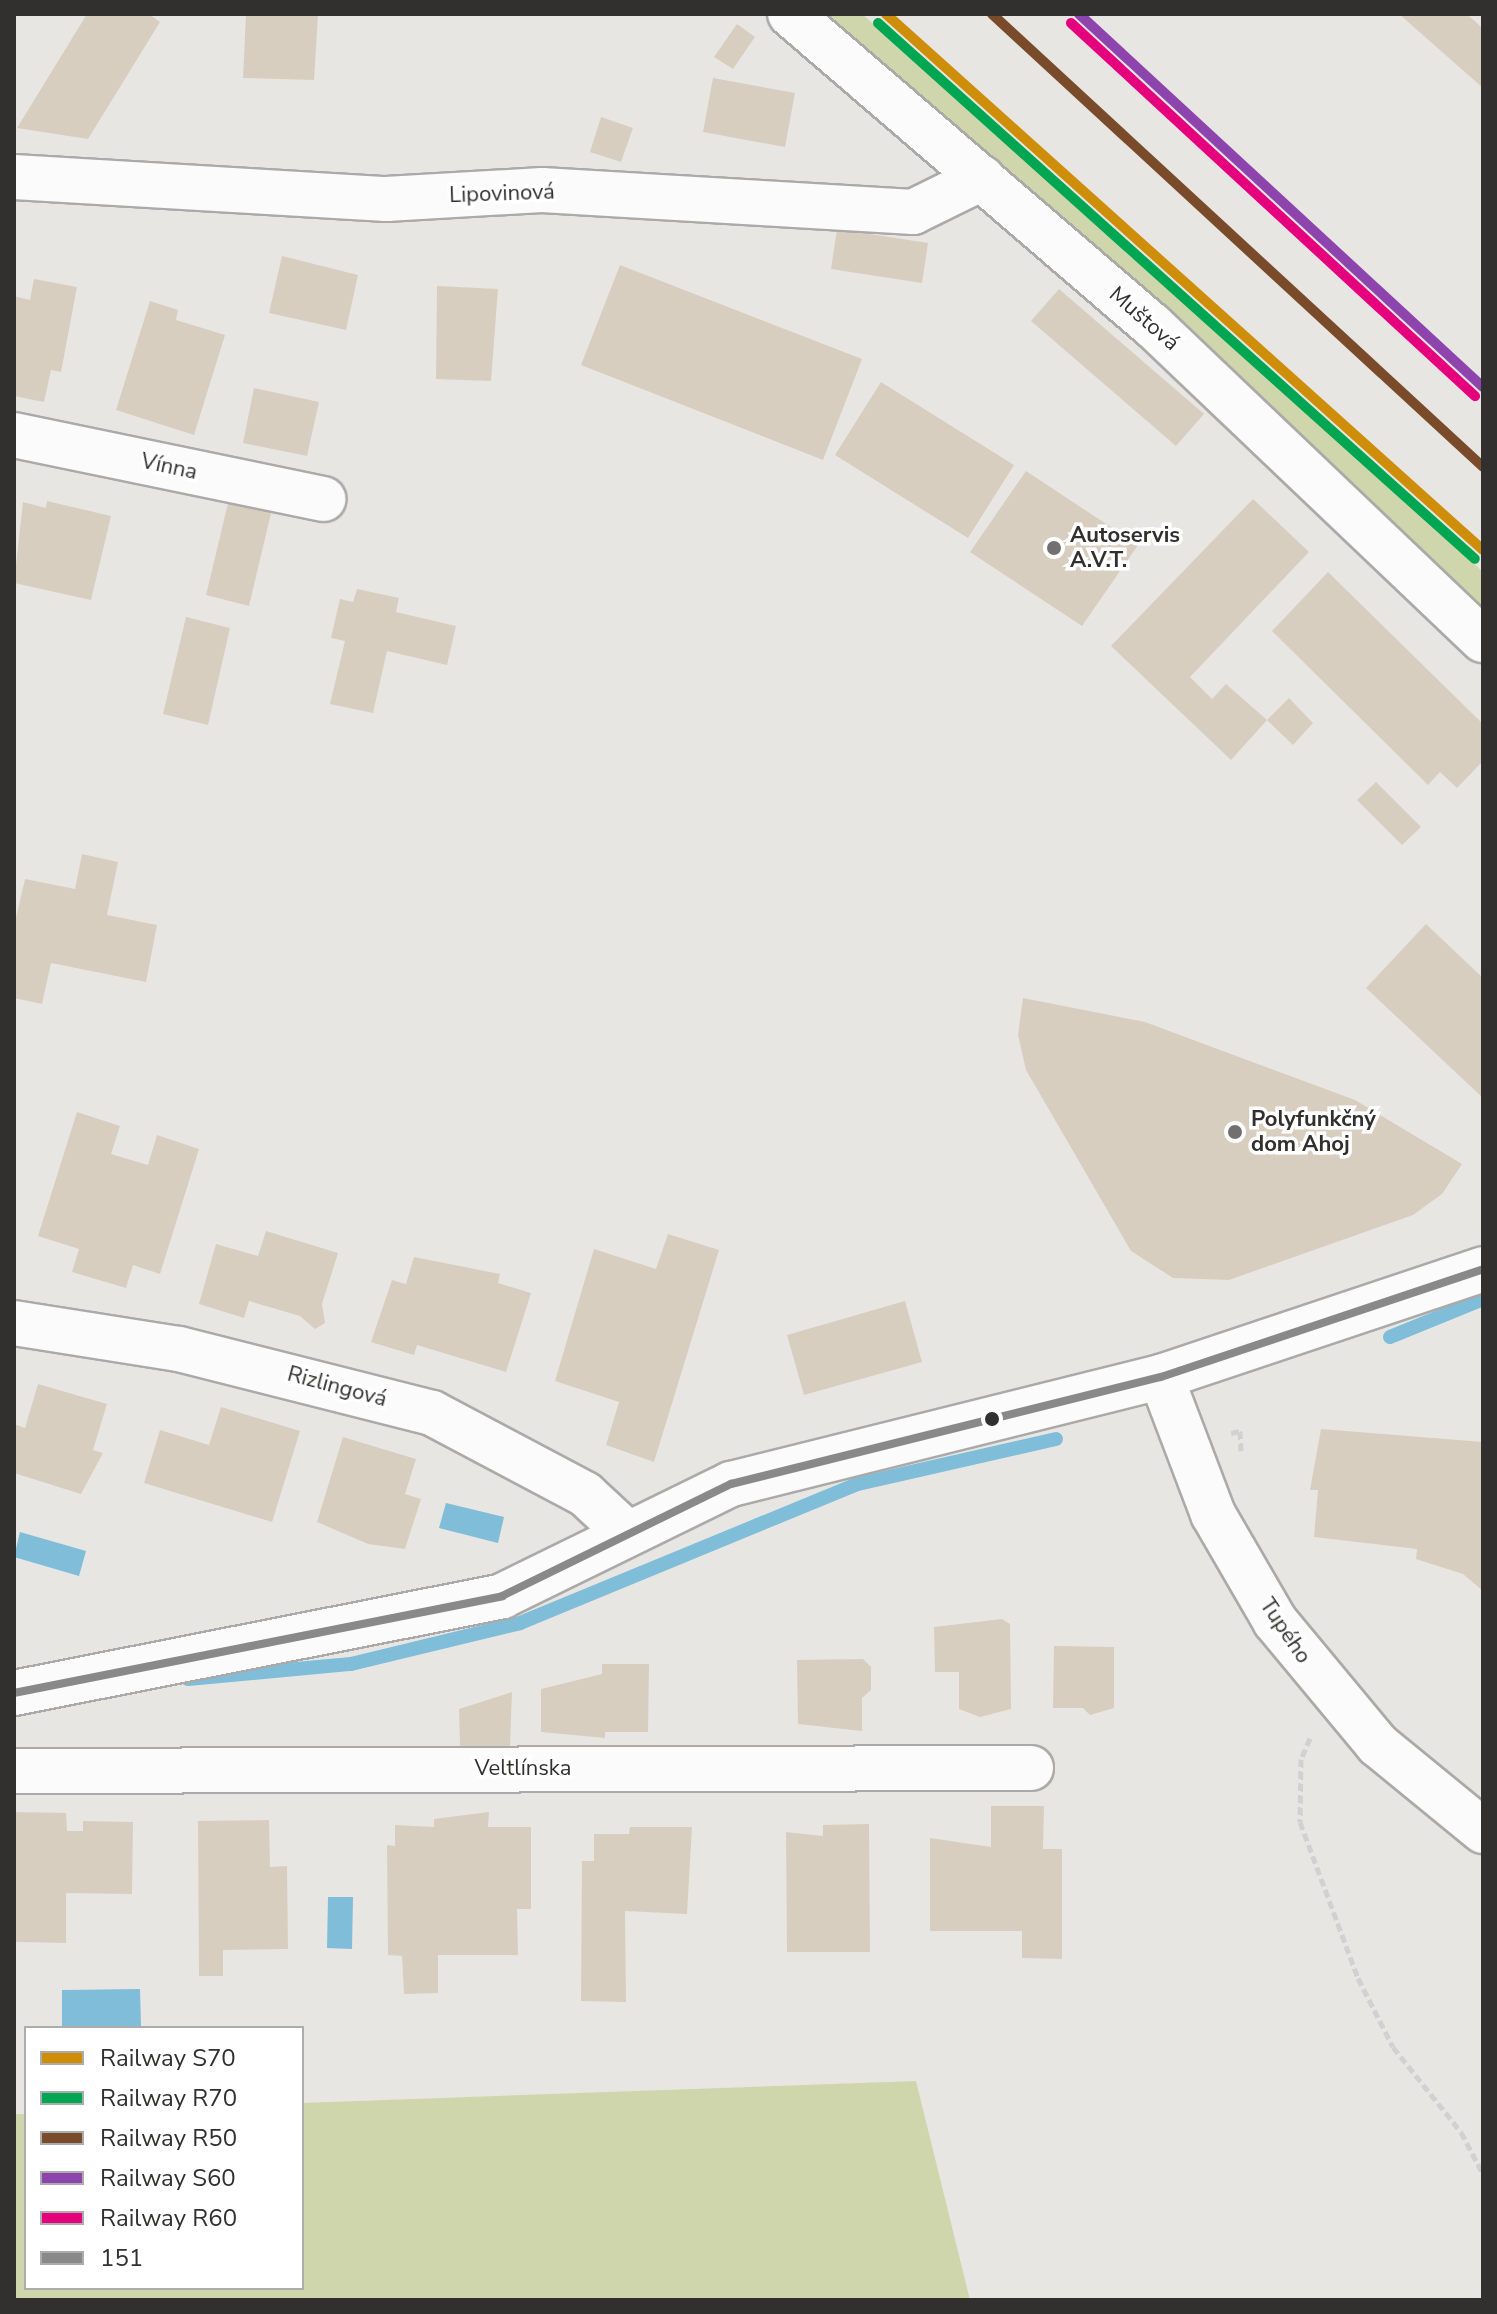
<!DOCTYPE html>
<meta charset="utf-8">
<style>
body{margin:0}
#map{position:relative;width:1497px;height:2314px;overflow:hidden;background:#e8e6e3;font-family:"Nunito Sans",sans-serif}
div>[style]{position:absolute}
.green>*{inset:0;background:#d0d6ab}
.water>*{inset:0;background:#7fbdd9}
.stream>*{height:14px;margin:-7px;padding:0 7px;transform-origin:7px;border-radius:7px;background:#7fbdd9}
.building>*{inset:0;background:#d8cebf}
.path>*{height:5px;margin-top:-2.5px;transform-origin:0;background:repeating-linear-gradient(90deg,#d1d1d0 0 8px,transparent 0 12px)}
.roads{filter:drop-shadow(2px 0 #abaaa8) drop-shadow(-2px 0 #abaaa8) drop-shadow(0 2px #abaaa8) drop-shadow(0 -2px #abaaa8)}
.minor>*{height:44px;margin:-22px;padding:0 22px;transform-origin:22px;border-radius:22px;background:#fcfbfb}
.bus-1>*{height:8px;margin:-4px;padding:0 4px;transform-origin:4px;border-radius:4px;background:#898989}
.rail-1>*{height:10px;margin:-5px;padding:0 5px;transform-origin:5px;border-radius:5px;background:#cf8e09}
.rail-2>*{height:10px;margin:-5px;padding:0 5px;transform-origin:5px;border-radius:5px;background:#00a651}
.rail-3>*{height:10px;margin:-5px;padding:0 5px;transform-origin:5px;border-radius:5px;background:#7a4b2a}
.rail-4>*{height:10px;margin:-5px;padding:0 5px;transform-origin:5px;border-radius:5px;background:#8e44ad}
.rail-5>*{height:10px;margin:-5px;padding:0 5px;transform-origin:5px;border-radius:5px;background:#e5007d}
.dots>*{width:22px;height:22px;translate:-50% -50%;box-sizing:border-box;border:4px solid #fff;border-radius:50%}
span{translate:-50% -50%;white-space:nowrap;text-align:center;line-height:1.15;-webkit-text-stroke:7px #fff;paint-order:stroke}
.street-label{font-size:22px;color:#31302f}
.poi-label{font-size:22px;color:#31302f;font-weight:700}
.left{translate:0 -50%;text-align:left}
.frame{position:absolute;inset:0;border:16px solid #31302f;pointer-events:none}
.legend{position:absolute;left:24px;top:2026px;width:280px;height:264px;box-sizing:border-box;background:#fff;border:2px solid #adacac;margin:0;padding:10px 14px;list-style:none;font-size:24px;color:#31302f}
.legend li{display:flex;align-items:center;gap:16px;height:40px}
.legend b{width:40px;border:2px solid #adacac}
</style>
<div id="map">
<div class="green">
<i style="clip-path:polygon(810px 14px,862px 14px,1128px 248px,1483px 572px,1483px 615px)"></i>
<i style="clip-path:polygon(916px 2081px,970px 2300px,14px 2300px,14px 2114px,26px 2114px,26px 2288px,302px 2288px,302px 2103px)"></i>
</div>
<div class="water">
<i style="clip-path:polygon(446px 1503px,504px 1517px,498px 1543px,439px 1528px)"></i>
<i style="clip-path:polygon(20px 1532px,86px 1551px,79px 1576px,14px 1557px)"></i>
<i style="clip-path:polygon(328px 1897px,353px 1897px,352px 1949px,327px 1948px)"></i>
<i style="clip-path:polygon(140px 1989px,141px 2026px,62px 2027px,62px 1990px)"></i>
</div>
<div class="stream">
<i style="left:1390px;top:1337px;width:100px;rotate:-22.2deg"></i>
<i style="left:188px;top:1679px;width:164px;rotate:-5.3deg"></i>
<i style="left:351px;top:1664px;width:174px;rotate:-13.6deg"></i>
<i style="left:520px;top:1623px;width:365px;rotate:-22.4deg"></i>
<i style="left:858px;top:1484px;width:203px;rotate:-12.8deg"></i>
</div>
<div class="building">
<i style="clip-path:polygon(87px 14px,149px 14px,160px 22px,88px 139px,17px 128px)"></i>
<i style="clip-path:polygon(246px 14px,318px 15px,314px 80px,243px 78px)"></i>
<i style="clip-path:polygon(1399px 14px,1466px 14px,1475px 21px,1483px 29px,1483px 88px)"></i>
<i style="clip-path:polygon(737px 24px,755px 37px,733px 69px,714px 57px)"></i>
<i style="clip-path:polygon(713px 78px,795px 93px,785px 147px,703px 132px)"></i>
<i style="clip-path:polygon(601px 117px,633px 128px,621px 162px,590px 152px)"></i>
<i style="clip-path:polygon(837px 229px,928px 243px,922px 283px,831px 269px)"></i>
<i style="clip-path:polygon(282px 256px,358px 275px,346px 330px,269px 313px)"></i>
<i style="clip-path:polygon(620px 265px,862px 359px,823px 460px,581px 365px)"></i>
<i style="clip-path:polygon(34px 279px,77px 287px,61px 372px,51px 370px,44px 402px,14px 396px,14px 296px,30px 300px)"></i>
<i style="clip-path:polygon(437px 286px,498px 289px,491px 381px,436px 379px)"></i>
<i style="clip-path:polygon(1059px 289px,1204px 414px,1176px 446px,1031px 321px)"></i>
<i style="clip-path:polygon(150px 301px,178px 310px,176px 320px,225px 335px,194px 435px,116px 410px)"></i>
<i style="clip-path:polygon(881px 382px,1014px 465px,968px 538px,835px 455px)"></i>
<i style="clip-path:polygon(254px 388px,319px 402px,307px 456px,243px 443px)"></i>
<i style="clip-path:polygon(1026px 471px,1138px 545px,1082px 626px,970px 552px)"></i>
<i style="clip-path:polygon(229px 499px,272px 509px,249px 606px,206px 595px)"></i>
<i style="clip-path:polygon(1253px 499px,1309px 552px,1190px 677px,1212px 699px,1226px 684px,1267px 720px,1231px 760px,1111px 646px)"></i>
<i style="clip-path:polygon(47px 501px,111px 516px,91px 600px,14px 583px,23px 502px,46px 508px)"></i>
<i style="clip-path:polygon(1328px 572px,1483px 724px,1483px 761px,1457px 788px,1440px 772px,1428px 785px,1272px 631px)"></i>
<i style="clip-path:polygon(357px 589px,399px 598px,396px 612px,456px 626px,447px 665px,387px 651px,373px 713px,330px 704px,345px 641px,331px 638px,340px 599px,353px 602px)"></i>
<i style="clip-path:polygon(186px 617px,230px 628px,208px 725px,163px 714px)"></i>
<i style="clip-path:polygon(1289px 698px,1313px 723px,1293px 745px,1267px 720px)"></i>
<i style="clip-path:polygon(1376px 782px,1421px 827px,1402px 845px,1357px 800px)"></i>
<i style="clip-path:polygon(82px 854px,118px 862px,107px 915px,157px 925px,146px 982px,51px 963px,42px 1004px,14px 998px,14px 926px,25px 879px,75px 889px)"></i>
<i style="clip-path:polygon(1426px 924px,1483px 978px,1483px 1098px,1366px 988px)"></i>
<i style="clip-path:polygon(1023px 998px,1145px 1022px,1355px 1100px,1462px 1164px,1442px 1194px,1413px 1215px,1229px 1280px,1173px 1278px,1131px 1251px,1026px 1070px,1018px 1035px)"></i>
<i style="clip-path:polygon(77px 1112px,120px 1126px,111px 1154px,148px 1165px,157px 1135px,199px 1149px,160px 1274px,133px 1265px,126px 1288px,72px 1272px,79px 1249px,38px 1236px)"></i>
<i style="clip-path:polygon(266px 1231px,338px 1253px,322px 1304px,325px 1323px,315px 1329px,300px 1316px,249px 1301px,244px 1318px,199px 1304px,216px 1244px,258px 1256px)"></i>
<i style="clip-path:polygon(668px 1234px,719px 1250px,654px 1462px,606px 1445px,619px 1402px,555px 1381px,594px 1249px,656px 1269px)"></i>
<i style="clip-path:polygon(414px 1257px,500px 1274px,498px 1283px,531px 1293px,506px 1372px,417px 1345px,414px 1355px,371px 1342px,392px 1280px,406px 1284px)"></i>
<i style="clip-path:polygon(905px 1301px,922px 1362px,804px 1395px,787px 1335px)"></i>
<i style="clip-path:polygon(38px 1384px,107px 1404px,93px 1450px,103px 1453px,81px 1494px,14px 1473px,14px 1424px,25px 1428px)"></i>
<i style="clip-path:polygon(221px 1407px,300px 1431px,272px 1522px,144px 1483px,160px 1430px,209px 1445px)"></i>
<i style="clip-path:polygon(1321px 1429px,1483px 1442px,1483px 1591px,1463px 1574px,1416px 1559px,1417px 1549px,1314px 1537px,1318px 1490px,1310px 1490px)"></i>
<i style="clip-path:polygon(343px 1437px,416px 1459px,405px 1494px,421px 1499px,405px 1549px,368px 1544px,317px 1522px)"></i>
<i style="clip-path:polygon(1002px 1619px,1010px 1624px,1011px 1709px,980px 1717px,959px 1709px,959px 1672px,935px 1672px,934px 1627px)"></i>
<i style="clip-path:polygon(1054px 1646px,1114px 1647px,1114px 1708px,1090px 1715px,1083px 1708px,1053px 1708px)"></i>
<i style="clip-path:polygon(863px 1659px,871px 1667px,871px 1690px,862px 1698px,862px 1731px,798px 1724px,797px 1660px)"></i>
<i style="clip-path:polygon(602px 1664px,649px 1664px,648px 1732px,605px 1732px,605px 1738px,541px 1732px,541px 1689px,602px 1674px)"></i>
<i style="clip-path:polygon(512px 1692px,510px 1746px,460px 1746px,459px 1709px)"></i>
<i style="clip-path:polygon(991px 1806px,1044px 1806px,1043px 1849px,1062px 1849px,1062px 1959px,1022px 1958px,1022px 1931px,930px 1931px,930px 1838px,991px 1847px)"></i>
<i style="clip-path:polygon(14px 1812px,66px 1813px,67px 1831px,83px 1831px,83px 1821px,133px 1822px,132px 1894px,66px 1893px,66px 1943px,14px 1942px)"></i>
<i style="clip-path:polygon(489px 1812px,488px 1827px,531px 1827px,531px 1909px,517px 1909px,518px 1955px,438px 1955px,438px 1993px,404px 1994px,402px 1956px,388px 1955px,387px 1845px,395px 1846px,395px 1825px,434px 1827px,434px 1819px)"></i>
<i style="clip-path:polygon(269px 1820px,270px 1867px,287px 1866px,288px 1949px,223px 1950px,223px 1976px,199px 1976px,198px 1821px)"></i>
<i style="clip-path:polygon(869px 1824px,870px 1952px,787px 1952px,786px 1832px,823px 1836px,823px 1825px)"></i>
<i style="clip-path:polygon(630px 1827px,692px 1827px,687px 1914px,625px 1911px,626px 2002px,581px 2001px,582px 1861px,594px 1861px,594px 1834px,629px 1834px)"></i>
</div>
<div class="path">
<i style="left:1231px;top:1433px;width:9px;rotate:-13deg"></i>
<i style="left:1240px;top:1431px;width:20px;rotate:87deg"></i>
<i style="left:1310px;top:1738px;width:23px;rotate:113deg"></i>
<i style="left:1301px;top:1759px;width:63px;rotate:90.9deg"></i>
<i style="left:1300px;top:1822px;width:166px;rotate:69.6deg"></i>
<i style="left:1358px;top:1978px;width:77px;rotate:63.1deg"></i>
<i style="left:1393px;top:2047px;width:109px;rotate:51.3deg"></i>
<i style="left:1461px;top:2132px;width:47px;rotate:62.4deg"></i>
</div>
<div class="roads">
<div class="minor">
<i style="left:790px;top:14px;width:477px;rotate:40.7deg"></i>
<i style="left:1152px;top:325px;width:457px;rotate:43.6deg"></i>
<i style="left:14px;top:177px;width:373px;rotate:3.4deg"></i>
<i style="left:386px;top:199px;width:156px;rotate:-3.3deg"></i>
<i style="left:542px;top:190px;width:372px;rotate:3.4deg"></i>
<i style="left:913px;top:212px;width:77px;rotate:-26.2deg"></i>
<i style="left:14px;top:435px;width:316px;rotate:11.7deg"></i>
<i style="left:14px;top:1323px;width:167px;rotate:9deg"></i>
<i style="left:179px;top:1349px;width:261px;rotate:14.2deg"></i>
<i style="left:432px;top:1413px;width:173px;rotate:27.9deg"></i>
<i style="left:585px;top:1494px;width:57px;rotate:42.9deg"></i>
<i style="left:1161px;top:1377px;width:147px;rotate:69.2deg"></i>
<i style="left:1213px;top:1514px;width:124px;rotate:59.9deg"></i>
<i style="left:1275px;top:1621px;width:161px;rotate:50.3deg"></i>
<i style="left:1378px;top:1745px;width:136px;rotate:39.3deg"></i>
<i style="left:14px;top:1693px;width:498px;rotate:-11.2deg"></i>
<i style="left:502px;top:1596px;width:255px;rotate:-26.1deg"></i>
<i style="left:731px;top:1484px;width:443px;rotate:-14deg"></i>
<i style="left:1161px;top:1377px;width:340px;rotate:-18.5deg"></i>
<i style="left:14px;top:1771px;width:1017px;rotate:-0.17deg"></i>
</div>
</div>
<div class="bus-1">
<i style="left:14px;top:1693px;width:498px;rotate:-11.2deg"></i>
<i style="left:502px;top:1596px;width:255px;rotate:-26.1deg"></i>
<i style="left:731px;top:1484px;width:443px;rotate:-14deg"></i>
<i style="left:1161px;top:1377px;width:340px;rotate:-18.5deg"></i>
</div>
<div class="rail-1">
<i style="left:886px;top:14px;width:802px;rotate:41.92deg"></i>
</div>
<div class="rail-2">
<i style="left:878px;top:23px;width:802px;rotate:41.92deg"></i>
</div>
<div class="rail-3">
<i style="left:992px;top:14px;width:668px;rotate:42.69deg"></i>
</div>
<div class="rail-4">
<i style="left:1079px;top:14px;width:550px;rotate:42.72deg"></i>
</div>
<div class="rail-5">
<i style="left:1071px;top:23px;width:550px;rotate:42.72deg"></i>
</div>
<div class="dots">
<i style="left:1054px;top:548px;background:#71706e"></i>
<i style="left:1235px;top:1132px;background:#71706e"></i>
<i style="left:992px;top:1419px;background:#31302f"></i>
</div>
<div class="street-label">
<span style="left:502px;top:194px;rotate:-2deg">Lipovinová</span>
<span style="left:1144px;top:319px;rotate:41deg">Muštová</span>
<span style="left:169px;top:467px;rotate:12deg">Vínna</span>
<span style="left:337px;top:1387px;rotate:15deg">Rizlingová</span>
<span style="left:1285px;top:1631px;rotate:56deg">Tupého</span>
<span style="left:523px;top:1769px">Veltlínska</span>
</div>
<div class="poi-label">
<span class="left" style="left:1070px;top:548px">Autoservis<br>A.V.T.</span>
<span class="left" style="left:1251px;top:1132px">Polyfunkčný<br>dom Ahoj</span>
</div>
<div class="frame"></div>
<ul class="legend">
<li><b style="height:10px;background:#cf8e09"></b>Railway S70</li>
<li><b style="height:10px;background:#00a651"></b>Railway R70</li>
<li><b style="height:10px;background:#7a4b2a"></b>Railway R50</li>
<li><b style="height:10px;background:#8e44ad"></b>Railway S60</li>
<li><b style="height:10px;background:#e5007d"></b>Railway R60</li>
<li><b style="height:10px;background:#898989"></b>151</li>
</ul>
</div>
